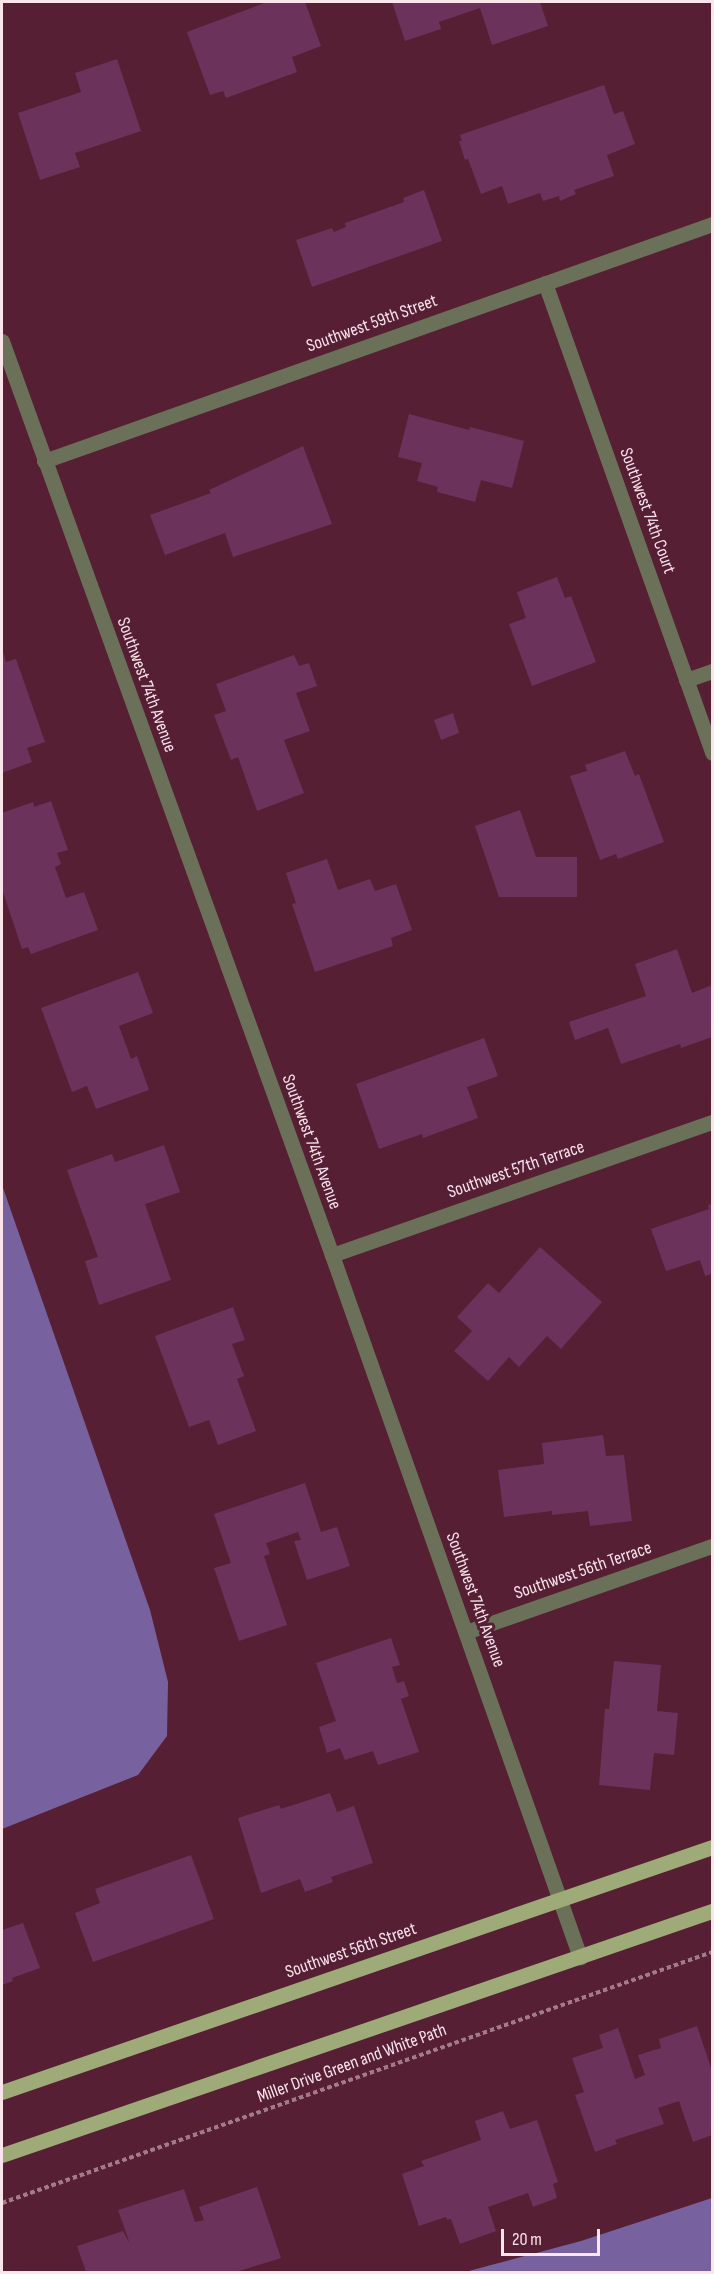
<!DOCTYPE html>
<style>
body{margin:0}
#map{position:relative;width:714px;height:2274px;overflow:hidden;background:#561f33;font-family:"Sofia Sans Condensed",sans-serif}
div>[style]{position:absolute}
.water>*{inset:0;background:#78619f}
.building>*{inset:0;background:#6b335b}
.path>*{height:4px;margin-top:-2px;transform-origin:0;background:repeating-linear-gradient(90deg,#a27b88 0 4.5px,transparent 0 7.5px)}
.minor>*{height:15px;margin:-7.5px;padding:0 7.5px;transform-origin:7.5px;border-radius:7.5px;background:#6a7158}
.major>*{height:15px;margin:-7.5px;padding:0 7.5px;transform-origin:7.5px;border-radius:7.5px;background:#9eab78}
span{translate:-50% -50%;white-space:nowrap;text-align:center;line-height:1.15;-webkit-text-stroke:6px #561f33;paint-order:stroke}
.street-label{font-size:18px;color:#fbe5eb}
.frame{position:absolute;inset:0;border:3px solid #fbe5eb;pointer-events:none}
.scale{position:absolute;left:501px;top:2229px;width:99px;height:27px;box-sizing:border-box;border:3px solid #fbe5eb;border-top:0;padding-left:8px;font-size:18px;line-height:21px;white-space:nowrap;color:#fbe5eb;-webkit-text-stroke:4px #561f33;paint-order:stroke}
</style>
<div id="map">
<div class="water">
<i style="clip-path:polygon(2px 1185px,150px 1610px,168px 1682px,167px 1736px,138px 1775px,2px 1829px)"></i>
<i style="clip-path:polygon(712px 2198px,712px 2272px,465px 2272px,581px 2241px)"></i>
</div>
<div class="building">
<i style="clip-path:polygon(267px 2px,305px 2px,321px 46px,292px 57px,297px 72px,226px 98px,223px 91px,210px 95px,187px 32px)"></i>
<i style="clip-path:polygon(392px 2px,540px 2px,548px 26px,492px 45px,480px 8px,439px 22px,441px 29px,405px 41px)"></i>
<i style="clip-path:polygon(117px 59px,141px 131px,75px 153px,80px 167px,40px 180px,18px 113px,81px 92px,75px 73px)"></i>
<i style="clip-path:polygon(604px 85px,614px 114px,623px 111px,635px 144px,607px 155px,614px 176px,574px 190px,576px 194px,560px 201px,559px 196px,543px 201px,540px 193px,508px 204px,502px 186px,481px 194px,468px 159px,465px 160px,459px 141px,462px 141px,460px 135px)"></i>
<i style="clip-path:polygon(424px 190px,442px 241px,312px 287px,296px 240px,332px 228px,334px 232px,346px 227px,345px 223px,404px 202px,403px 198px)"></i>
<i style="clip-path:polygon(409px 414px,469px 430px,470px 427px,524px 441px,512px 488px,481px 480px,475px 502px,437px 492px,438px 487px,417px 481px,422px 463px,398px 457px)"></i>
<i style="clip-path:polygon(303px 446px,332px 524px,233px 557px,225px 533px,165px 555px,150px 515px,211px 493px,209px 490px)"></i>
<i style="clip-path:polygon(557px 577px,565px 598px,571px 596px,596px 662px,532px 686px,509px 624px,526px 618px,517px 592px)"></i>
<i style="clip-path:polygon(2px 649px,6px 662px,16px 659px,45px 742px,27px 748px,32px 762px,2px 773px)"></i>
<i style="clip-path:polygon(294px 655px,299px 666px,309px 663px,317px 686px,296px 693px,310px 731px,284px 740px,304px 793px,257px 811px,238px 757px,231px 760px,214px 715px,226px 711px,216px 684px)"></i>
<i style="clip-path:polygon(453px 713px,459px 733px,441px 740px,434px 720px)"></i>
<i style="clip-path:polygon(625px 751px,635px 776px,639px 774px,664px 842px,618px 859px,616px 854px,600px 860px,570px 776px,587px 771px,585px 765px)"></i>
<i style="clip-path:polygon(51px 801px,68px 850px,57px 853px,61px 864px,55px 867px,66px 898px,84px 892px,98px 930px,31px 954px,28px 947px,22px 949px,2px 889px,2px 813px,33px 802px,34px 807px)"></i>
<i style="clip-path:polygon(520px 810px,536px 857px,577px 857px,577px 897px,499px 897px,475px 826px)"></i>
<i style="clip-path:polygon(327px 859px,338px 890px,370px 879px,375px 891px,396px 884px,412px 930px,391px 938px,393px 946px,315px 972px,292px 904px,296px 903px,286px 873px)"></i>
<i style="clip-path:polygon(677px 949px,692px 993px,712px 985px,712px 1037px,681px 1048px,680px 1044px,621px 1064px,608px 1028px,575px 1040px,569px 1022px,646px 996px,635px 964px)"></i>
<i style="clip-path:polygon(138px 972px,153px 1013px,119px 1026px,131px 1059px,137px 1056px,149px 1090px,96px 1109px,87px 1086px,72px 1092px,41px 1008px)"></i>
<i style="clip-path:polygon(484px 1038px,498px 1076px,467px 1087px,478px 1118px,423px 1138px,422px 1134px,379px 1149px,356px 1084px)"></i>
<i style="clip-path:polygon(164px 1145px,180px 1192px,145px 1204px,171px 1280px,99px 1305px,85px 1261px,98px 1257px,67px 1170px,112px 1154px,115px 1162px)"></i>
<i style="clip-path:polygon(712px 1204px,712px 1274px,705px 1276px,700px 1260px,666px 1271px,651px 1229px,709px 1209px,708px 1205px)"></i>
<i style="clip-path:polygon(540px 1247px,602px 1302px,561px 1349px,547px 1336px,519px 1367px,509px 1357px,488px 1381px,454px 1351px,472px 1331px,457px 1317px,488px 1283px,499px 1293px)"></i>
<i style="clip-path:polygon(233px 1307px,245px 1340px,232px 1344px,244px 1376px,237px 1379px,256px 1431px,218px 1445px,209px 1420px,189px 1427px,155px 1336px)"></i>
<i style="clip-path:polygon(603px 1435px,606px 1456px,624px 1455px,632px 1521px,590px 1526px,588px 1511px,552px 1515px,552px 1511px,504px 1517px,498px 1470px,544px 1464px,542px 1443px)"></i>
<i style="clip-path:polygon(305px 1483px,321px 1532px,337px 1527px,350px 1566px,307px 1580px,294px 1541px,301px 1540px,298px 1532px,266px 1543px,270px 1554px,264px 1556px,287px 1625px,239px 1641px,214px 1568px,231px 1563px,214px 1514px)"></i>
<i style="clip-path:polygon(391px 1638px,400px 1665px,392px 1667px,397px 1683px,404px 1681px,409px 1696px,401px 1699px,419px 1752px,378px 1765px,373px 1751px,345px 1760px,340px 1748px,327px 1753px,319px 1727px,336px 1721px,316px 1663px)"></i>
<i style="clip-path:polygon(614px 1661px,661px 1665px,657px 1711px,678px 1713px,674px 1755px,654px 1753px,650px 1790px,599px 1785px,605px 1709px,609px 1709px)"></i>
<i style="clip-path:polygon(330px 1793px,337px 1812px,354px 1806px,373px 1863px,331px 1877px,333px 1882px,305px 1892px,300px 1879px,261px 1893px,238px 1818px,279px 1805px,281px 1809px)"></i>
<i style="clip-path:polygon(191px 1855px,214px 1919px,93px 1962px,75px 1913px,100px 1903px,95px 1889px)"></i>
<i style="clip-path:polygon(23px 1923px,40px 1968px,12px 1978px,13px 1981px,2px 1985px,2px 1930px)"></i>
<i style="clip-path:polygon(697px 2026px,712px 2071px,712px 2135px,693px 2142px,679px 2101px,658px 2108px,664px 2124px,615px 2140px,617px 2144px,595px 2152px,575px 2095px,584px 2092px,572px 2058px,603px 2048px,599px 2035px,618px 2028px,635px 2079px,645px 2075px,638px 2055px,661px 2048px,659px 2039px)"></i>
<i style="clip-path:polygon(503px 2111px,510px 2129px,537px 2120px,558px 2182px,553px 2184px,557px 2198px,533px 2207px,528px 2193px,488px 2207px,496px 2231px,460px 2244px,451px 2219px,447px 2220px,446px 2217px,419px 2226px,402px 2174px,424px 2166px,421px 2161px,481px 2140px,475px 2121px)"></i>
<i style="clip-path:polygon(257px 2187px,281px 2258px,236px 2272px,86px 2272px,77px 2246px,123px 2231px,130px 2244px,118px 2210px,184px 2189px,195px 2222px,204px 2220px,199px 2207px)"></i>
</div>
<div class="path">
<i style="left:2px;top:2203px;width:753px;rotate:-19.47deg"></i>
</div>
<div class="minor">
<i style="left:545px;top:283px;width:499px;rotate:70.4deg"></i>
<i style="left:2px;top:341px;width:972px;rotate:70.15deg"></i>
<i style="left:332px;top:1255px;width:745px;rotate:70.54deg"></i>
<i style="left:44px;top:461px;width:709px;rotate:-19.53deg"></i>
<i style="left:686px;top:680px;width:28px;rotate:-19deg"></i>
<i style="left:332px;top:1255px;width:403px;rotate:-19.3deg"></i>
<i style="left:466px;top:1632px;width:261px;rotate:-19.3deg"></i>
</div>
<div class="major">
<i style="left:2px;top:2092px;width:751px;rotate:-19.04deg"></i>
<i style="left:2px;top:2155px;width:751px;rotate:-18.97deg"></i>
</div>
<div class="street-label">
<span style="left:372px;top:324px;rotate:-20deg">Southwest 59th Street</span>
<span style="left:647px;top:511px;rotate:70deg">Southwest 74th Court</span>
<span style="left:146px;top:685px;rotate:70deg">Southwest 74th Avenue</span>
<span style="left:311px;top:1142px;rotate:70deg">Southwest 74th Avenue</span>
<span style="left:516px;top:1170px;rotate:-19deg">Southwest 57th Terrace</span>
<span style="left:583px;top:1571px;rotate:-19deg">Southwest 56th Terrace</span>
<span style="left:475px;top:1600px;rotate:70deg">Southwest 74th Avenue</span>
<span style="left:351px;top:1951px;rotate:-19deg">Southwest 56th Street</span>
<span style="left:352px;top:2064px;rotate:-20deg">Miller Drive Green and White Path</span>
</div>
<div class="frame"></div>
<div class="scale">20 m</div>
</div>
